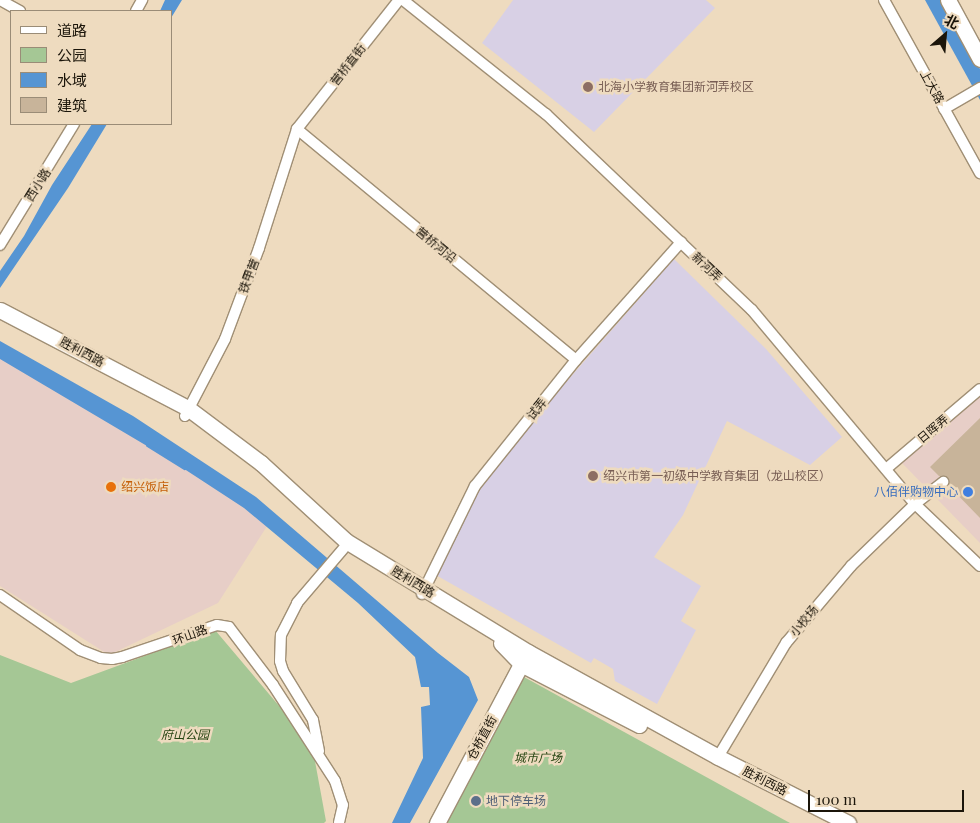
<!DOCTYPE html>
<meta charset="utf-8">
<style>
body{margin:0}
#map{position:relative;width:980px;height:823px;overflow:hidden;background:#eedbbf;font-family:"Playfair Display","Noto Sans SC",serif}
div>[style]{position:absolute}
.commercial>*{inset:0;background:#e7cec7}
.education>*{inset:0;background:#d8d0e5}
.green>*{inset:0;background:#a5c795}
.water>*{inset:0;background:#5695d3}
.stream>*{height:3px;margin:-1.5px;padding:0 1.5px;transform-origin:1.5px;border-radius:1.5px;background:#5695d3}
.building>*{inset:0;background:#c8b49a}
.roads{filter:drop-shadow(1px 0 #a08f75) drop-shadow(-1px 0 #a08f75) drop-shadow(0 1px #a08f75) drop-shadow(0 -1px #a08f75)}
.street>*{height:10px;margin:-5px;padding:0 5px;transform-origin:5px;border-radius:5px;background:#fff}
.secondary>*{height:15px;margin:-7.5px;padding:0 7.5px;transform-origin:7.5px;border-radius:7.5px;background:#fff}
.dots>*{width:14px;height:14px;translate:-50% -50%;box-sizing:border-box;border:2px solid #eedbbf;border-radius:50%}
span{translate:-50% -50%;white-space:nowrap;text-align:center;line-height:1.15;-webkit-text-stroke:5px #eedbbf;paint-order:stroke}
.street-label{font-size:12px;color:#1b150a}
.education-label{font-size:12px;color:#785e54}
.left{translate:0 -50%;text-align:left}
.food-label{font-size:12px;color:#c56008}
.shop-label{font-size:12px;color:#366cbe}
.right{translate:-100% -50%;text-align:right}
.park-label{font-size:12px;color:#264512;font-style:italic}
.service-label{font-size:12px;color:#4e5e75}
.legend{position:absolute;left:10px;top:10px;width:162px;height:115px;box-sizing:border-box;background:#eedbbf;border:1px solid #9a8c77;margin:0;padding:6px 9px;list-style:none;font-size:15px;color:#1b150a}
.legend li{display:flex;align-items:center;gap:10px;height:25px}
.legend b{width:25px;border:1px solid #9a8c77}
.north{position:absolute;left:920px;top:10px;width:50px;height:50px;-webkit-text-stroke:4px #eedbbf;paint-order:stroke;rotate:27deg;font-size:14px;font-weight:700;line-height:20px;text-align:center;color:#1b150a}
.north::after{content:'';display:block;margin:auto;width:18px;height:22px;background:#1b150a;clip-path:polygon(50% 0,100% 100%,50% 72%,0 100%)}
.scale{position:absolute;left:808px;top:790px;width:156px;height:22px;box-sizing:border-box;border:2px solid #1b150a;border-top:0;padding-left:6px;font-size:15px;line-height:18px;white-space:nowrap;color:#1b150a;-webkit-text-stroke:4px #eedbbf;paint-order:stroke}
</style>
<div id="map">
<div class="commercial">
<i style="clip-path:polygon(0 354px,20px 360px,269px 523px,218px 603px,109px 655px,0 586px)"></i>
<i style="clip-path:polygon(980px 396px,980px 543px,902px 463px)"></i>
</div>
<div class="education">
<i style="clip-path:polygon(513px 0,706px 0,715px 8px,594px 132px,482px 43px)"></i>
<i style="clip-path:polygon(674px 259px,766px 349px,842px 437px,810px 465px,727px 421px,683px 515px,654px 557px,701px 586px,681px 621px,696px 630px,657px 704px,615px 681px,613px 669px,594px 658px,591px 663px,434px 574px,475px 486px)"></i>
</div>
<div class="green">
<i style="clip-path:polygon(215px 630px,312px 745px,326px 821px,324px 823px,0 823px,0 655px,71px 683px)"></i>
<i style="clip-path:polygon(513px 671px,790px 823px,428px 823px)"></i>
</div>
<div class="water">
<i style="clip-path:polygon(165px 0,182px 0,171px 18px,171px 11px,160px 11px)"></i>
<i style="clip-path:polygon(925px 0,940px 0,980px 69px,980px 100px)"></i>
<i style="clip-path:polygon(92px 124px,107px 124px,68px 188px,0 288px,0 271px,24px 236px,52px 185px)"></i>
<i style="clip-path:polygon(0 341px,133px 416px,256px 497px,438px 653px,469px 677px,478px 700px,410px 823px,392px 823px,423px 758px,421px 707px,430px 705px,429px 687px,421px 687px,415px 657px,358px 603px,244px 508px,169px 459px,0 359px)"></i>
</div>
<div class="stream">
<i style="left:147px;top:445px;width:44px;rotate:31.9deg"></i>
</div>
<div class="building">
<i style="clip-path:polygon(980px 418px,980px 518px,949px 486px,948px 477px,939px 476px,930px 467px)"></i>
</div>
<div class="roads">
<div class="street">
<i style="left:0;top:0;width:23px;rotate:29deg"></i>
<i style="left:403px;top:0;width:183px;rotate:38.6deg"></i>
<i style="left:546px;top:114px;width:284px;rotate:43.6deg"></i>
<i style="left:752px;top:310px;width:253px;rotate:50deg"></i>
<i style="left:915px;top:504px;width:90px;rotate:43.6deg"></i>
<i style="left:884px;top:0;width:198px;rotate:61deg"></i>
<i style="left:136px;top:11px;width:13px;rotate:-61deg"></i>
<i style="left:944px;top:109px;width:42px;rotate:-30.3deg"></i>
<i style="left:297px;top:129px;width:362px;rotate:39.6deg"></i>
<i style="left:0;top:245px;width:142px;rotate:-58.6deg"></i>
<i style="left:185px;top:416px;width:87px;rotate:-62.5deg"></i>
<i style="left:225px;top:339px;width:97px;rotate:-69.5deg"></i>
<i style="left:259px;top:248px;width:125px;rotate:-72.3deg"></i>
<i style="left:297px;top:129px;width:164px;rotate:-51.7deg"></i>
<i style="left:886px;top:469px;width:123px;rotate:-40.4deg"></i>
<i style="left:422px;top:594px;width:120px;rotate:-63.9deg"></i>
<i style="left:475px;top:486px;width:161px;rotate:-51.3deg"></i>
<i style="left:576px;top:360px;width:158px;rotate:-48.3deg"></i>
<i style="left:0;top:595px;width:97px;rotate:34.5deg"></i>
<i style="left:80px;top:650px;width:22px;rotate:21deg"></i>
<i style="left:101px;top:658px;width:11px;rotate:5deg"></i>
<i style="left:112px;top:659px;width:10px;rotate:-11deg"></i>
<i style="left:122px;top:657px;width:100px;rotate:-18.6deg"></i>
<i style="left:217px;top:625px;width:12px;rotate:9deg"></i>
<i style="left:229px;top:627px;width:73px;rotate:52.8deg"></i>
<i style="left:273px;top:685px;width:114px;rotate:57.1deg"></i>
<i style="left:335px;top:781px;width:25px;rotate:72deg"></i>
<i style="left:343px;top:805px;width:18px;rotate:103deg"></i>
<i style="left:319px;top:751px;width:32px;rotate:-101deg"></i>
<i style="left:313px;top:720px;width:57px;rotate:-121.5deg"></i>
<i style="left:283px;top:671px;width:10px;rotate:-107deg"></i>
<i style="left:280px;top:661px;width:26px;rotate:-88deg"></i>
<i style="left:281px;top:635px;width:36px;rotate:-63deg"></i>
<i style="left:297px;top:603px;width:72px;rotate:-49.5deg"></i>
<i style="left:718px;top:757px;width:133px;rotate:-59.2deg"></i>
<i style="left:786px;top:643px;width:101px;rotate:-49.8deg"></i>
<i style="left:851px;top:566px;width:89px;rotate:-44.1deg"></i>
<i style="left:915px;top:504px;width:36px;rotate:-38deg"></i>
</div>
<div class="secondary">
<i style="left:948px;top:0;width:67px;rotate:61.5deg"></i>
<i style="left:0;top:310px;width:213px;rotate:27.6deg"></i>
<i style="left:189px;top:409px;width:90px;rotate:36.9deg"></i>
<i style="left:261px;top:463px;width:115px;rotate:42.5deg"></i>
<i style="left:346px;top:541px;width:213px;rotate:31.4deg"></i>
<i style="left:528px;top:652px;width:217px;rotate:28.9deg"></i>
<i style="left:718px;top:757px;width:146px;rotate:26.9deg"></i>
<i style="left:501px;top:643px;width:29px;rotate:46deg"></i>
<i style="left:521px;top:664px;width:133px;rotate:27.3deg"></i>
<i style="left:437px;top:823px;width:188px;rotate:-62.1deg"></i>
</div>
</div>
<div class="dots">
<i style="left:588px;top:87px;background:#8d6e63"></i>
<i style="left:593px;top:476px;background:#8d6e63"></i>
<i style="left:111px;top:487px;background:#e8710a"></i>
<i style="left:968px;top:492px;background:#3f7fe0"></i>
<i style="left:476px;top:801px;background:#5c6f8a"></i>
</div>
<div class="street-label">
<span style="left:348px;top:65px;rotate:-52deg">营桥直街</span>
<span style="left:932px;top:87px;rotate:61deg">上大路</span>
<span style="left:38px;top:185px;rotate:-58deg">西小路</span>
<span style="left:436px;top:245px;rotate:40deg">营桥河沿</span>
<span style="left:707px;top:267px;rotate:44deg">新河弄</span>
<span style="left:249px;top:276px;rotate:-69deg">铁甲营</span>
<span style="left:82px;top:352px;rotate:28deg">胜利西路</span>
<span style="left:537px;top:409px;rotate:-51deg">试弄</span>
<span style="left:933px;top:429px;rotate:-40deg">日晖弄</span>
<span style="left:413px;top:582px;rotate:31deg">胜利西路</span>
<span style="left:804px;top:621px;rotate:-50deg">小校场</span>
<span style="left:190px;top:635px;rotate:-20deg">环山路</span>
<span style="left:482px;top:738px;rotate:-62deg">仓桥直街</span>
<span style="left:765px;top:781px;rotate:27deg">胜利西路</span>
</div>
<div class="education-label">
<span class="left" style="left:598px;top:87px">北海小学教育集团新河弄校区</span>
<span class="left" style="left:603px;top:476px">绍兴市第一初级中学教育集团（龙山校区）</span>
</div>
<div class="food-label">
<span class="left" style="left:121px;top:487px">绍兴饭店</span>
</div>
<div class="shop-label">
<span class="right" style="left:958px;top:492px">八佰伴购物中心</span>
</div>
<div class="park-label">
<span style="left:185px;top:735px">府山公园</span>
<span style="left:538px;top:758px">城市广场</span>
</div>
<div class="service-label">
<span class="left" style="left:486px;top:801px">地下停车场</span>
</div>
<ul class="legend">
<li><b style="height:6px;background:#fff"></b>道路</li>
<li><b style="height:14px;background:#a5c795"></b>公园</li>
<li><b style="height:14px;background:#5695d3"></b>水域</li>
<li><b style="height:14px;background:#c8b49a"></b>建筑</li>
</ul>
<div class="north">北</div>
<div class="scale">100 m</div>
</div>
